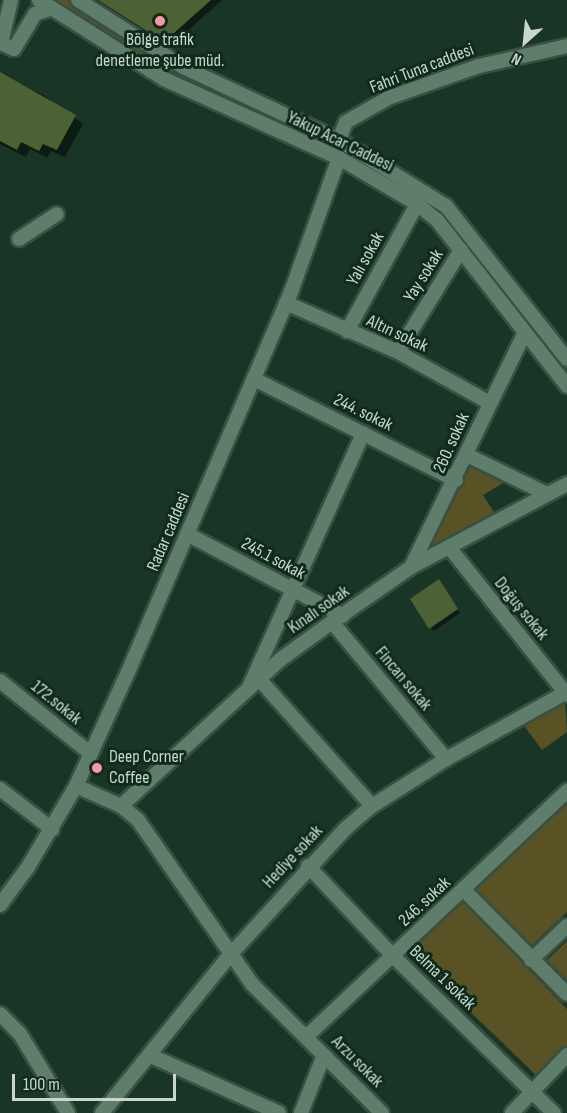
<!DOCTYPE html>
<meta charset="utf-8">
<style>
body{margin:0}
#map{position:relative;width:567px;height:1113px;overflow:hidden;background:#193525;font-family:"Sofia Sans Condensed",sans-serif}
div>[style]{position:absolute}
.green>*{inset:0;background:#585225}
.shadow>*{inset:0;background:#0007}
.building>*{inset:0;background:#4c6235}
.roads{filter:drop-shadow(2px 0 #385043) drop-shadow(-2px 0 #385043) drop-shadow(0 2px #385043) drop-shadow(0 -2px #385043)}
.minor>*{height:14px;margin:-7px;padding:0 7px;transform-origin:7px;border-radius:7px;background:#5f7d6b}
.dots>*{width:16px;height:16px;translate:-50% -50%;box-sizing:border-box;border:3px solid #0e2b1c;border-radius:50%}
span{translate:-50% -50%;white-space:nowrap;text-align:center;line-height:1.15;-webkit-text-stroke:6px #0e2b1c;paint-order:stroke}
.poi-label{font-size:18px;color:#c7d7cd}
.left{translate:0 -50%;text-align:left}
.street-label{font-size:18px;color:#c7d7cd}
.north{position:absolute;left:495px;top:12px;width:60px;height:60px;-webkit-text-stroke:4px #0e2b1c;paint-order:stroke;rotate:207deg;font-size:16px;font-weight:700;line-height:24px;text-align:center;color:#c7d7cd}
.north::after{content:'';display:block;margin:auto;width:21px;height:27px;background:#c7d7cd;clip-path:polygon(50% 0,100% 100%,50% 72%,0 100%)}
.scale{position:absolute;left:12px;top:1074px;width:164px;height:27px;box-sizing:border-box;border:3px solid #c7d7cd;border-top:0;padding-left:8px;font-size:18px;line-height:21px;white-space:nowrap;color:#c7d7cd;-webkit-text-stroke:4px #0e2b1c;paint-order:stroke}
</style>
<div id="map">
<div class="green">
<i style="clip-path:polygon(55px 0,68px 0,329px 142px,175px 77px)"></i>
<i style="clip-path:polygon(470px 465px,505px 482px,483px 495px,496px 515px,427px 553px)"></i>
<i style="clip-path:polygon(565px 700px,567px 732px,542px 750px,522px 723px)"></i>
<i style="clip-path:polygon(567px 801px,567px 912px,530px 947px,473px 891px)"></i>
<i style="clip-path:polygon(460px 899px,567px 1009px,567px 1046px,539px 1078px,407px 951px)"></i>
<i style="clip-path:polygon(567px 941px,567px 980px,547px 960px)"></i>
</div>
<div class="shadow">
<i style="clip-path:polygon(98px 0,222px 0,170px 47px)"></i>
<i style="clip-path:polygon(0 74px,43px 95px,83px 124px,65px 157px,51px 151px,47px 158px,30px 149px,26px 157px,0 144px)"></i>
<i style="clip-path:polygon(439px 581px,460px 613px,434px 631px,430px 628px)"></i>
</div>
<div class="building">
<i style="clip-path:polygon(98px 0,211px 0,164px 42px)"></i>
<i style="clip-path:polygon(0 72px,76px 115px,57px 150px,43px 144px,39px 151px,21px 142px,17px 150px,0 141px)"></i>
<i style="clip-path:polygon(439px 579px,458px 609px,429px 629px,410px 599px)"></i>
</div>
<div class="roads">
<div class="minor">
<i style="left:11px;top:0;width:44px;rotate:103.1deg"></i>
<i style="left:1px;top:43px;width:14px;rotate:25deg"></i>
<i style="left:14px;top:49px;width:41px;rotate:-59deg"></i>
<i style="left:35px;top:14px;width:18px;rotate:-19deg"></i>
<i style="left:39px;top:0;width:148px;rotate:32.3deg"></i>
<i style="left:164px;top:79px;width:192px;rotate:24.3deg"></i>
<i style="left:339px;top:158px;width:91px;rotate:30.5deg"></i>
<i style="left:417px;top:204px;width:26px;rotate:39deg"></i>
<i style="left:437px;top:220px;width:211px;rotate:51.9deg"></i>
<i style="left:78px;top:0;width:125px;rotate:32.5deg"></i>
<i style="left:183px;top:67px;width:172px;rotate:25.1deg"></i>
<i style="left:339px;top:140px;width:126px;rotate:31.7deg"></i>
<i style="left:446px;top:206px;width:195px;rotate:51.7deg"></i>
<i style="left:339px;top:140px;width:19px;rotate:-69deg"></i>
<i style="left:346px;top:122px;width:48px;rotate:-29.7deg"></i>
<i style="left:388px;top:98px;width:96px;rotate:-19.4deg"></i>
<i style="left:479px;top:66px;width:90px;rotate:-12.8deg"></i>
<i style="left:19px;top:239px;width:45px;rotate:-33.3deg"></i>
<i style="left:286px;top:303px;width:122px;rotate:23.6deg"></i>
<i style="left:398px;top:352px;width:105px;rotate:29deg"></i>
<i style="left:347px;top:331px;width:145px;rotate:-61.1deg"></i>
<i style="left:398px;top:352px;width:120px;rotate:-58.3deg"></i>
<i style="left:254px;top:379px;width:226px;rotate:26.6deg"></i>
<i style="left:467px;top:455px;width:89px;rotate:26deg"></i>
<i style="left:187px;top:534px;width:176px;rotate:27.7deg"></i>
<i style="left:449px;top:547px;width:189px;rotate:51.4deg"></i>
<i style="left:411px;top:567px;width:261px;rotate:-64.1deg"></i>
<i style="left:332px;top:622px;width:178px;rotate:50.2deg"></i>
<i style="left:259px;top:679px;width:170px;rotate:48.3deg"></i>
<i style="left:0;top:681px;width:115px;rotate:38.7deg"></i>
<i style="left:250px;top:685px;width:276px;rotate:-65.8deg"></i>
<i style="left:76px;top:786px;width:49px;rotate:24deg"></i>
<i style="left:121px;top:806px;width:22px;rotate:39deg"></i>
<i style="left:138px;top:820px;width:200px;rotate:55.2deg"></i>
<i style="left:252px;top:984px;width:183px;rotate:44.8deg"></i>
<i style="left:0;top:789px;width:66px;rotate:37.6deg"></i>
<i style="left:121px;top:806px;width:217px;rotate:-42.6deg"></i>
<i style="left:281px;top:659px;width:63px;rotate:-36deg"></i>
<i style="left:332px;top:622px;width:96px;rotate:-34.8deg"></i>
<i style="left:411px;top:567px;width:177px;rotate:-28deg"></i>
<i style="left:308px;top:866px;width:124px;rotate:46.6deg"></i>
<i style="left:393px;top:956px;width:225px;rotate:44.3deg"></i>
<i style="left:464px;top:890px;width:146px;rotate:45.3deg"></i>
<i style="left:0;top:905px;width:47px;rotate:-53.6deg"></i>
<i style="left:28px;top:867px;width:94px;rotate:-59.3deg"></i>
<i style="left:76px;top:786px;width:125px;rotate:-65.5deg"></i>
<i style="left:128px;top:672px;width:413px;rotate:-66.8deg"></i>
<i style="left:291px;top:292px;width:142px;rotate:-70.3deg"></i>
<i style="left:531px;top:960px;width:50px;rotate:-43.4deg"></i>
<i style="left:0;top:1014px;width:28px;rotate:45deg"></i>
<i style="left:20px;top:1034px;width:92px;rotate:58.7deg"></i>
<i style="left:306px;top:1037px;width:359px;rotate:-43.3deg"></i>
<i style="left:149px;top:1055px;width:142px;rotate:24deg"></i>
<i style="left:102px;top:1113px;width:203px;rotate:-51deg"></i>
<i style="left:230px;top:955px;width:169px;rotate:-47.6deg"></i>
<i style="left:344px;top:830px;width:37px;rotate:-41deg"></i>
<i style="left:372px;top:806px;width:88px;rotate:-32.4deg"></i>
<i style="left:446px;top:759px;width:138px;rotate:-29deg"></i>
<i style="left:301px;top:1113px;width:62px;rotate:-68.4deg"></i>
<i style="left:512px;top:1113px;width:80px;rotate:-46.5deg"></i>
</div>
</div>
<div class="dots">
<i style="left:160px;top:21px;background:#f49aa0"></i>
<i style="left:97px;top:768px;background:#f49aa0"></i>
</div>
<div class="poi-label">
<span style="left:160px;top:51px">Bölge trafik<br>denetleme şube müd.</span>
<span class="left" style="left:109px;top:768px">Deep Corner<br>Coffee</span>
</div>
<div class="street-label">
<span style="left:422px;top:69px;rotate:-21deg">Fahri Tuna caddesi</span>
<span style="left:340px;top:142px;rotate:26deg">Yakup Acar Caddesi</span>
<span style="left:366px;top:259px;rotate:-61deg">Yalı sokak</span>
<span style="left:424px;top:276px;rotate:-58deg">Yay sokak</span>
<span style="left:397px;top:334px;rotate:25deg">Altın sokak</span>
<span style="left:363px;top:413px;rotate:26deg">244. sokak</span>
<span style="left:452px;top:443px;rotate:-66deg">260. sokak</span>
<span style="left:169px;top:532px;rotate:-67deg">Radar caddesi</span>
<span style="left:273px;top:559px;rotate:28deg">245.1 sokak</span>
<span style="left:521px;top:609px;rotate:51deg">Doğuş sokak</span>
<span style="left:319px;top:610px;rotate:-35deg">Kınalı sokak</span>
<span style="left:403px;top:679px;rotate:50deg">Fincan sokak</span>
<span style="left:56px;top:703px;rotate:39deg">172.sokak</span>
<span style="left:293px;top:857px;rotate:-47deg">Hediye sokak</span>
<span style="left:425px;top:902px;rotate:-43deg">246. sokak</span>
<span style="left:442px;top:978px;rotate:44deg">Belma 1 sokak</span>
<span style="left:357px;top:1062px;rotate:45deg">Arzu sokak</span>
</div>
<div class="north">N</div>
<div class="scale">100 m</div>
</div>
